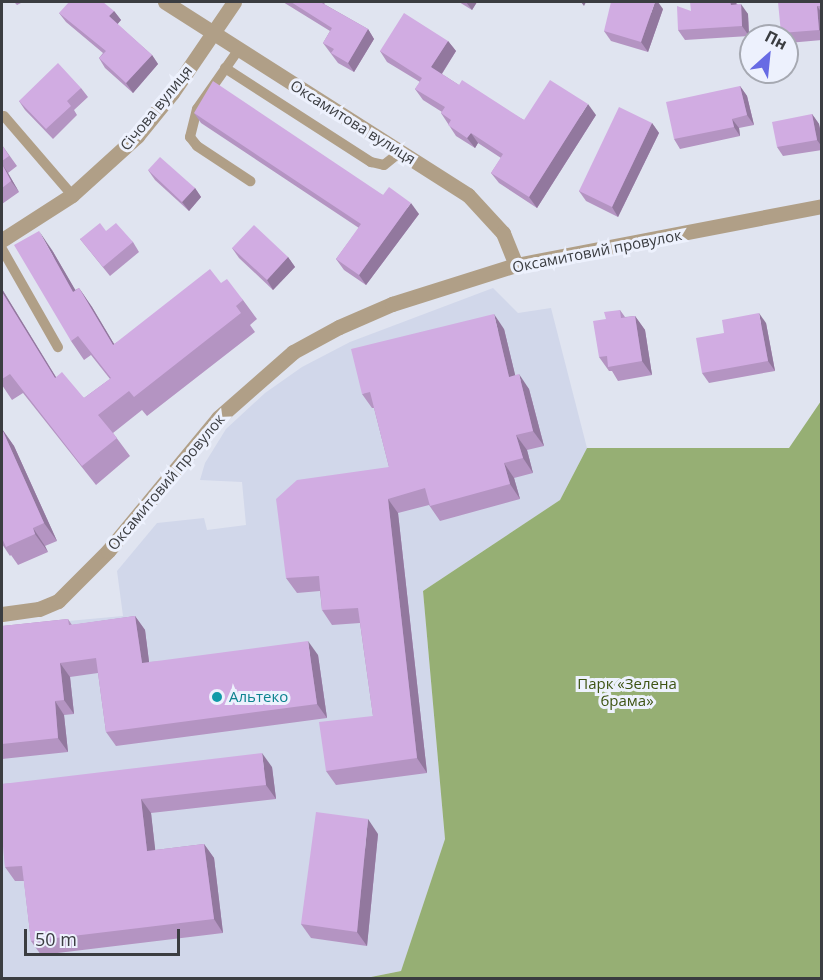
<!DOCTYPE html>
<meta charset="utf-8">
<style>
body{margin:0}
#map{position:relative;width:823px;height:980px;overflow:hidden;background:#e0e4f0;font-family:"Open Sans",sans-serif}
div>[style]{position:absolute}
.built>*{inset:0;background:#d1d7ea}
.forest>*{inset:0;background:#96af74}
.lane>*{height:10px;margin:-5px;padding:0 5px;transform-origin:5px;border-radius:5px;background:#b09f87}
.street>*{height:15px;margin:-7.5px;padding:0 7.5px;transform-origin:7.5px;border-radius:7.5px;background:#b09f87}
.wall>*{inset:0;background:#b494c2}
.shaded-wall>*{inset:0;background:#92789e}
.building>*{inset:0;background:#d1ace2}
.dots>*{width:16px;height:16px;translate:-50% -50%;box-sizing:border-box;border:3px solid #edf1fd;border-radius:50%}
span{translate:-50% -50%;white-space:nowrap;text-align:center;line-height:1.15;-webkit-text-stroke:6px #edf1fd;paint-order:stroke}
.street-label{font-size:15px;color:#3b3d41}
.park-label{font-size:15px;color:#3d5312}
.culture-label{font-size:15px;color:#0d838f}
.left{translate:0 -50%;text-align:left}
.frame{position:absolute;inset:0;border:3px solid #3b3d41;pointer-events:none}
.north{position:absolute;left:739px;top:24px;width:60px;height:60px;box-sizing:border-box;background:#edf1fd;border:2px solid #a6a9b2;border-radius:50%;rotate:27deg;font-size:16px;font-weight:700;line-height:24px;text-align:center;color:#3b3d41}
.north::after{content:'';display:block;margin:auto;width:21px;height:27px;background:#676be4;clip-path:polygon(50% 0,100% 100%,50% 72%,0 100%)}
.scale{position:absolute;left:24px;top:929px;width:156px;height:27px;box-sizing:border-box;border:3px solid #3b3d41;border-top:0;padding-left:8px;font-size:18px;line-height:21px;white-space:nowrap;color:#3b3d41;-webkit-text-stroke:4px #edf1fd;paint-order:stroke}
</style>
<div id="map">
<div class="built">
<i style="clip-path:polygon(493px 288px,518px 313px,551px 308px,587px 448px,560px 500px,423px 591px,445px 839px,401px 971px,366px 978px,2px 978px,2px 627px,123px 616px,117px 571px,157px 523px,204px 518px,207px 530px,246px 525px,242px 482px,200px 480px,205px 463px,226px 429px,265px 393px,302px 367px,350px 342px)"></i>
</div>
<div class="forest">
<i style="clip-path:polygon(821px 401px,821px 978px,366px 978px,401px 971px,445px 839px,423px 591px,560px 500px,587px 448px,789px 448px)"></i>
</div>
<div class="lane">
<i style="left:239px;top:49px;width:73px;rotate:125deg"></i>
<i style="left:197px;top:109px;width:29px;rotate:104deg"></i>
<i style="left:190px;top:137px;width:11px;rotate:52deg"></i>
<i style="left:197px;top:146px;width:64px;rotate:33.4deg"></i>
<i style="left:225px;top:68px;width:174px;rotate:32.8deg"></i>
<i style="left:371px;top:162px;width:13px;rotate:13deg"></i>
<i style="left:384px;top:165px;width:21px;rotate:-39deg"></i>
<i style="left:4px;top:116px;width:104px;rotate:49.3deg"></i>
<i style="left:2px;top:249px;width:113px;rotate:60.3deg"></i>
</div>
<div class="street">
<i style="left:165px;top:2px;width:359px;rotate:32.5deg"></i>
<i style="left:468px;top:195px;width:52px;rotate:47.4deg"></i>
<i style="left:503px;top:233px;width:35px;rotate:68deg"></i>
<i style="left:2px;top:240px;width:83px;rotate:-32.7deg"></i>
<i style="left:72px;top:195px;width:88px;rotate:-42.2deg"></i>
<i style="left:137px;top:136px;width:55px;rotate:-50.9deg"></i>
<i style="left:172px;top:93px;width:110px;rotate:-55.7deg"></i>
<i style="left:2px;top:614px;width:37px;rotate:-8deg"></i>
<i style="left:39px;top:609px;width:21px;rotate:-23deg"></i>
<i style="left:58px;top:601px;width:71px;rotate:-45deg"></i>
<i style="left:108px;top:551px;width:173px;rotate:-50.4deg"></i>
<i style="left:218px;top:418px;width:100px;rotate:-41.3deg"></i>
<i style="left:293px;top:352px;width:52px;rotate:-28.5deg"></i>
<i style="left:339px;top:327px;width:58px;rotate:-23.5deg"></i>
<i style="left:392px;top:304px;width:130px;rotate:-17.5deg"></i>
<i style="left:516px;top:265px;width:312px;rotate:-10.9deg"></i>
</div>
<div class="wall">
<i style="clip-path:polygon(14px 2px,23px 2px,17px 5px)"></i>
<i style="clip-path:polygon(283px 2px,326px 2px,324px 4px,368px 29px,374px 39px,354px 72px,338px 63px,323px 43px,330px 31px)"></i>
<i style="clip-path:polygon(459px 2px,477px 2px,472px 10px)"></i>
<i style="clip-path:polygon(736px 2px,737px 4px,748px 14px,749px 36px,685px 40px,678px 30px,691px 11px)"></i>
<i style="clip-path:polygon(822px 2px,822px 40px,788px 43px,787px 41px,787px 36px,783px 36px,781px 33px)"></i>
<i style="clip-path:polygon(663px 9px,648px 52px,611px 41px,604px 31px)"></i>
<i style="clip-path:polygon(114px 11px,121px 20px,117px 24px,152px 55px,158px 64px,133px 93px,105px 68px,99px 58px,103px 53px,66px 22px,59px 13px)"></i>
<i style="clip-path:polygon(448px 41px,456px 51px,442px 74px,459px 85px,524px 120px,596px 115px,537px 208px,499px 183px,491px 173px,501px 158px,478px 143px,475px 148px,456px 136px,441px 113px,442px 112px,423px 100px,415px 89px,420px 82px,387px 62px,380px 51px)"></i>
<i style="clip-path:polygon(740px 86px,747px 96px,754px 125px,739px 128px,740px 136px,680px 149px,674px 139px)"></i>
<i style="clip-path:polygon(81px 88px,88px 97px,74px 110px,77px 115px,53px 139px,25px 110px,19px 101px)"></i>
<i style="clip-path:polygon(194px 113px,383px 195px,419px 214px,366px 285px,344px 270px,336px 259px,359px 228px,201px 123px)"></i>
<i style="clip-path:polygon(812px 114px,819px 124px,822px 139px,822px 150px,783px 156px,777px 147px)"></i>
<i style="clip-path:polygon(652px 123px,659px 133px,618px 217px,586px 201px,579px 191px)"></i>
<i style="clip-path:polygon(2px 145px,17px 166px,8px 173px,19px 192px,2px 204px)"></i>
<i style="clip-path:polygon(148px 170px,195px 188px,201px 197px,189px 211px,155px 180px)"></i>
<i style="clip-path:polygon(106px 231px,133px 242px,139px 252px,110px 276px,80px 239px)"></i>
<i style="clip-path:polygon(232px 248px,288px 257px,295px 267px,273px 290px,239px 258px)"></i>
<i style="clip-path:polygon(52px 250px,75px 290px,79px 288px,92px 307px,114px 344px,221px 283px,243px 300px,257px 319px,250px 325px,255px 332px,147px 416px,142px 410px,113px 433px,130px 456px,96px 485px,23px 393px,12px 400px,2px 385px,2px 289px,56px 377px,84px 398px,110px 379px,91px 355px,84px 360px,71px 341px)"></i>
<i style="clip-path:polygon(620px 310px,625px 317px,635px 316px,645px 330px,652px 375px,618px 381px,612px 371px,609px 371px,599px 357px,606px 319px)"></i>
<i style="clip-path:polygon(766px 323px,775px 371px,709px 383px,702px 373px,724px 333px)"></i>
<i style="clip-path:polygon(504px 329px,515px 375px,529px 389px,544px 446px,527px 450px,533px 473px,514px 478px,520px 499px,440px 521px,429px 505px,398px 513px,427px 773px,336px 785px,326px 771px,373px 716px,360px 623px,332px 625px,322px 610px,320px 591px,297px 593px,286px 578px,389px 467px,374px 408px,372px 408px,362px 394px)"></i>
<i style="clip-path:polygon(2px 429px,14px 446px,57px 541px,45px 546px,48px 552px,18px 565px,11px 555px,10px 556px,2px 544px)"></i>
<i style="clip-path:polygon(135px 616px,145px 630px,149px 662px,318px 655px,327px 718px,116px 746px,106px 732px,98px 673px,70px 677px,74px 714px,64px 715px,68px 752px,2px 759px,2px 626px,68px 619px,72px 625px)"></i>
<i style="clip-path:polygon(272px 767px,276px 799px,151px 813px,155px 850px,204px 844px,214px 858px,223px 933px,41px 955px,31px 941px,24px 881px,15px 881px,5px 867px,2px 784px)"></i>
<i style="clip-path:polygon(378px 834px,367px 946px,311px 938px,301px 924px)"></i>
</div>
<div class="shaded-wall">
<i style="clip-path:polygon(466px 2px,477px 2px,472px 10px)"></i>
<i style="clip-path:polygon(581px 2px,586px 2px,584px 6px)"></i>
<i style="clip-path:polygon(655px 2px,658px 2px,663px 9px,648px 52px,641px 42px)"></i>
<i style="clip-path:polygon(730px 2px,736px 2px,737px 14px,731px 5px)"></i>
<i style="clip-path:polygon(741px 4px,748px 14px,749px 36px,742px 26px)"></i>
<i style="clip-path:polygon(817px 6px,822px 13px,822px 33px,819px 30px)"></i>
<i style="clip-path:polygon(114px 11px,121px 20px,116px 26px,109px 16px)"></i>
<i style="clip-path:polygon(368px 29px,374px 39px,354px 72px,348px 63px)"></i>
<i style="clip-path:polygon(448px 41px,456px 51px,439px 78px,431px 67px)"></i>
<i style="clip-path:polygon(152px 55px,158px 64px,133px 93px,126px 83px)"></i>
<i style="clip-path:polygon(740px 86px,747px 96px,754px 125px,747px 115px)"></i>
<i style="clip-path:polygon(588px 104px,596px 115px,537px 208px,529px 197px)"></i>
<i style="clip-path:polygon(812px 114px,819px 124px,822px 139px,822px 147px,817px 140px)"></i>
<i style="clip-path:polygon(732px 119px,739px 128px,740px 136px,734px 127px)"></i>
<i style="clip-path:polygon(652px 123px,659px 133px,618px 217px,612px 207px)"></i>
<i style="clip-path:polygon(471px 133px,478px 143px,475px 148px,467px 138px)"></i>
<i style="clip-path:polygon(2px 164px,8px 173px,19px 192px,11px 181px)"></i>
<i style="clip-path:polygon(195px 188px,201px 197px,189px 211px,182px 202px)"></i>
<i style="clip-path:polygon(411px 203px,419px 214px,366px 285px,359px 275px)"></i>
<i style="clip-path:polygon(39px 231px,52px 250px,87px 310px,73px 292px)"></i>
<i style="clip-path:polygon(288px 257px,295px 267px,273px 290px,267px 280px)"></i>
<i style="clip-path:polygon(79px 288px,92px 307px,126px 364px,113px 345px)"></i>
<i style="clip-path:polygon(2px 289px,68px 397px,55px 378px,2px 292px)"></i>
<i style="clip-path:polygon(759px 313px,766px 323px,775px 371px,768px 361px)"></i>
<i style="clip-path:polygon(494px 314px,504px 329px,519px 391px,509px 377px)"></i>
<i style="clip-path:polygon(635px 316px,645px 330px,652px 375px,642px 361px)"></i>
<i style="clip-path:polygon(519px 374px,529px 389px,544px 446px,533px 431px)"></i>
<i style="clip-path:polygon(2px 429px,14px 446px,57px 541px,44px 523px)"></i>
<i style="clip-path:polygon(516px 435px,527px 450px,533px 473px,523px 458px)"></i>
<i style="clip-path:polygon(504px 463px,514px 478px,520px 499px,510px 484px)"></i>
<i style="clip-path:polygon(388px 499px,398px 513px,427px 773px,417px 758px)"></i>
<i style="clip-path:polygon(33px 528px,45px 546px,48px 552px,35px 534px)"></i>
<i style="clip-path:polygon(135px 616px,145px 630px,151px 677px,142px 663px)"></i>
<i style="clip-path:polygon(308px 641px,318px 655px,327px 718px,317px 704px)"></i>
<i style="clip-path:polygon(60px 663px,70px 677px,74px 714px,64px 700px)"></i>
<i style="clip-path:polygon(55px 701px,64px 715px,68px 752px,58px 738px)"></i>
<i style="clip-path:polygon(262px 753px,272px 767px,276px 799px,266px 785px)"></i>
<i style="clip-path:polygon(141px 799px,151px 813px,157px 865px,147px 851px)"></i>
<i style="clip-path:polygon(368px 819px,378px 834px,367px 946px,357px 932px)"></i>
<i style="clip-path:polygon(204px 844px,214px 858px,223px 933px,214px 919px)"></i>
</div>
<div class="building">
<i style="clip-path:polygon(69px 2px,103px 2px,114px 11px,109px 16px,152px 55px,126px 83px,99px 58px,106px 51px,59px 13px)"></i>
<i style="clip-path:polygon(291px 2px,320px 2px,368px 29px,348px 63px,331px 53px,334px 49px,323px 43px,332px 28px)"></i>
<i style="clip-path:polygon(611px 2px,655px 2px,641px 42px,604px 31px)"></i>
<i style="clip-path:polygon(690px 2px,730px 2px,731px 5px,741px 4px,742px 26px,678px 30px,677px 6px,691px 11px)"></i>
<i style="clip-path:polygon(778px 2px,822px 2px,822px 6px,817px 6px,819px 30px,781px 33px)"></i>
<i style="clip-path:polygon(404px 13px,448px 41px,431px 67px,459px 85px,462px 80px,524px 120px,550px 80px,588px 104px,529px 197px,491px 173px,503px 154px,471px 133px,467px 138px,448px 125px,451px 120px,441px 113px,445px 107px,415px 89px,422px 78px,380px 51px)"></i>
<i style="clip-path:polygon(58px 63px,81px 88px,67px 101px,71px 106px,46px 129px,19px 101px)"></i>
<i style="clip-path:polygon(213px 81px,383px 195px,389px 187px,411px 203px,359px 275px,336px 259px,361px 224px,194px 113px)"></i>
<i style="clip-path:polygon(740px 86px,747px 115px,732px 119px,734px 127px,674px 139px,666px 102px)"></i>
<i style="clip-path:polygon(619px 107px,652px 123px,612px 207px,579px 191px)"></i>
<i style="clip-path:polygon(812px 114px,817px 140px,777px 147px,772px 122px)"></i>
<i style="clip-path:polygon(2px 145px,9px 156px,2px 161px)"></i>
<i style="clip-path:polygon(160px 157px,195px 188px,182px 202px,148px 170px)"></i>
<i style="clip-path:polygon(2px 164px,11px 181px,2px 188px)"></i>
<i style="clip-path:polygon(100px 223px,106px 231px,116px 223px,133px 242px,103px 267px,80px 239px)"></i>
<i style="clip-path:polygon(254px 225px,288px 257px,267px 280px,232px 248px)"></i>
<i style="clip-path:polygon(39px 231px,73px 292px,79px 288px,113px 345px,210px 269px,221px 283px,227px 279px,243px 300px,236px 306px,241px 313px,134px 397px,129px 391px,98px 415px,117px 438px,82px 466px,10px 374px,2px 379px,2px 292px,55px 378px,62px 372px,84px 398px,111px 378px,78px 336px,71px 341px,14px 245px)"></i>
<i style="clip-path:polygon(620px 310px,621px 318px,635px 316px,642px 361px,608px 367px,607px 356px,599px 357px,593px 321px,606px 319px,604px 312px)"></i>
<i style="clip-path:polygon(759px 313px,768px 361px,702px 373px,696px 338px,724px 333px,722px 320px)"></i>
<i style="clip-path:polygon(494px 314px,509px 377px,519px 374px,533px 431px,516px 435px,523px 458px,504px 463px,510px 484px,430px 506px,425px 488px,388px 499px,417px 758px,326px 771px,319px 722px,373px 716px,358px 608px,322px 610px,319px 576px,286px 578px,276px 499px,297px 480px,389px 467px,370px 392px,362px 394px,351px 349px)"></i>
<i style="clip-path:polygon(2px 429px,44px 523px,33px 528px,35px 534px,6px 547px,2px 538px)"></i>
<i style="clip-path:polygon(135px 616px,142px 663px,308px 641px,317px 704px,106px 732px,96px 658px,60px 663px,64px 700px,55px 701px,58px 738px,2px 744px,2px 626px,68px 619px,69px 625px)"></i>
<i style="clip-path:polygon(262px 753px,266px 785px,141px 799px,147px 851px,204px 844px,214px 919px,31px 941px,22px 866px,5px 867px,2px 836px,2px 784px)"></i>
<i style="clip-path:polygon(316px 812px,368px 819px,357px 932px,301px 924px)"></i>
</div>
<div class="dots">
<i style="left:217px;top:697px;background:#0f9aa8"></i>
</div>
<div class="street-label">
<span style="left:156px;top:108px;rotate:-51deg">Січова вулиця</span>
<span style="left:353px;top:122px;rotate:32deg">Оксамитова вулиця</span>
<span style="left:597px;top:251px;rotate:-11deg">Оксамитовий провулок</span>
<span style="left:166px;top:482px;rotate:-50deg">Оксамитовий провулок</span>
</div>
<div class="park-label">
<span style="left:627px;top:692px">Парк «Зелена<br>брама»</span>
</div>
<div class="culture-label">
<span class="left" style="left:229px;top:697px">Альтеко</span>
</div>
<div class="frame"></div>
<div class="north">Пн</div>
<div class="scale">50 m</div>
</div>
